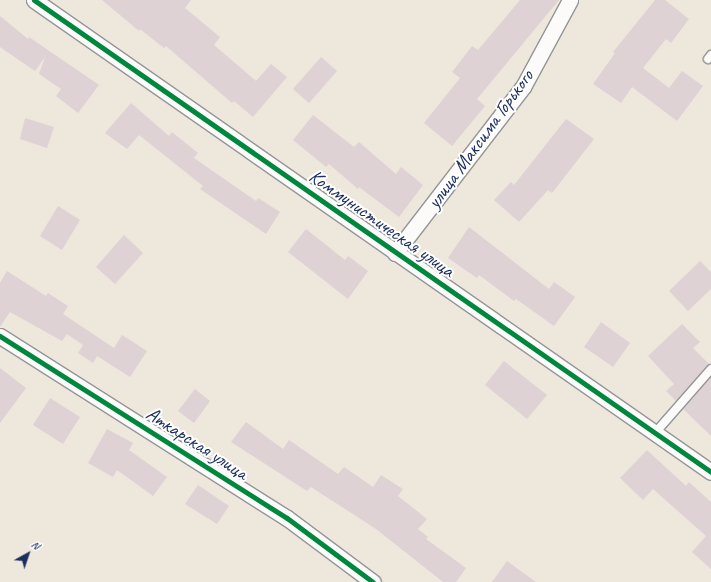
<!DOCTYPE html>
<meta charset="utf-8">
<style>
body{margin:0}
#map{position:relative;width:711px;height:582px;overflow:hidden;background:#ede7dc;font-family:Caveat,sans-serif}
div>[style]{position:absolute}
.building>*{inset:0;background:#dfd2d4}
.roads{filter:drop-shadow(1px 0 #959597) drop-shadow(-1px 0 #959597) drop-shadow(0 1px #959597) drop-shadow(0 -1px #959597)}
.lane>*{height:8px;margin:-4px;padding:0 4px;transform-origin:4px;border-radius:4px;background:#fcfbfa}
.street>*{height:15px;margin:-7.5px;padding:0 7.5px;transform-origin:7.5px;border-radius:7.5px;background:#fcfbfa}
.cycleway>*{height:5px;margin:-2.5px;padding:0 2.5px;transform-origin:2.5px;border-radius:2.5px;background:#00873e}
span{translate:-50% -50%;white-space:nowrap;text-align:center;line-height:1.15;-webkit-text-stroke:4px #fff;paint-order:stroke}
.street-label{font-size:20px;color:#1b2f5e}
.north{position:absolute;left:8px;top:534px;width:40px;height:40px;-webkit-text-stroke:3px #fff;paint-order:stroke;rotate:40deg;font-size:11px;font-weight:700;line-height:16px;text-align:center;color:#1b2f5e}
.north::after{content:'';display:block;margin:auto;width:14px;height:18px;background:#1b2f5e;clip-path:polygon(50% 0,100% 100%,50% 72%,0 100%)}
</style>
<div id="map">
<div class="building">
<i style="clip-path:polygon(102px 0,191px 0,185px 8px,220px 37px,214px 45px,256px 81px,271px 64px,287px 77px,253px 117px,234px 101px,232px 103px,166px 46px,164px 48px,140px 29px,139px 31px)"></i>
<i style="clip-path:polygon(520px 0,559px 0,477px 99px,485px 106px,452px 146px,424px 123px,460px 78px,452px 72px,472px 46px,478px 50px)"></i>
<i style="clip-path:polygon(655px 0,665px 0,689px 19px,671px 43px,666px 39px,643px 68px,669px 88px,682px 71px,703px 86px,677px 121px,632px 87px,621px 103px,593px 84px,615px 53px,613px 52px)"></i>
<i style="clip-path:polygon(0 16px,28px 39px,29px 37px,99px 85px,78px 113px,56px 96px,61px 89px,39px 74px,45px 57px,35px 71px,0 47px)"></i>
<i style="clip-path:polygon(321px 57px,337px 71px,309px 103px,293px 89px)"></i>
<i style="clip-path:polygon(131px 103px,169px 136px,172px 132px,198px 153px,194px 158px,256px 201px,258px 198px,280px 212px,266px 234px,200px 189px,203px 186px,139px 135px,127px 149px,105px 133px)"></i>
<i style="clip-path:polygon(313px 115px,354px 147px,359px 142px,396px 174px,401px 167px,423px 185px,399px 217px,359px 187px,358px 189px,329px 164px,326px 167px,293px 140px)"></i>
<i style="clip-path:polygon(25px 118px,54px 127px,47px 148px,20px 139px)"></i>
<i style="clip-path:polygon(566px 119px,594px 139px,552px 193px,548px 190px,519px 222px,494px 200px,511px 182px,514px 185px)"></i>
<i style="clip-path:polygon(58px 206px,80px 220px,62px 250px,40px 236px)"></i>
<i style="clip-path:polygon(469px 227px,549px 289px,554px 282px,575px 297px,554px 326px,516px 299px,514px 301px,479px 275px,477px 278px,448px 258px)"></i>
<i style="clip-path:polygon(306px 229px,345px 260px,348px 256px,368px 271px,348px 299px,288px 252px)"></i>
<i style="clip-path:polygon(124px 235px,143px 253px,115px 284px,96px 267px)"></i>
<i style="clip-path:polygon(700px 261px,711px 272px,711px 289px,688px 311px,669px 291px)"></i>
<i style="clip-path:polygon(7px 271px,46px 296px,48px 293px,68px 306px,63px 314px,114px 348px,122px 335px,147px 351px,130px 377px,97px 356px,93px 363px,78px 353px,83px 345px,67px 334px,62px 341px,10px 312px,0 327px,0 283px)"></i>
<i style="clip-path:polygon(601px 322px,630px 343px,613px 367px,584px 347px)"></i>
<i style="clip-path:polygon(682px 324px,700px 342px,693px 348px,709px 364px,676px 401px,666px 391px,674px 384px,648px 356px)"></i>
<i style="clip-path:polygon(504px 361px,547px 395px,527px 419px,485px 385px)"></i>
<i style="clip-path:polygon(0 368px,26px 388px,0 423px)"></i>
<i style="clip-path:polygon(711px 377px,711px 436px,683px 409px)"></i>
<i style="clip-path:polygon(195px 389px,210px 401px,194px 423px,178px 411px)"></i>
<i style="clip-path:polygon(50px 398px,80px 417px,63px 444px,33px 425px)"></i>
<i style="clip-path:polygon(246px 422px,283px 449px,289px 440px,338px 474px,344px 467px,373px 487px,381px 475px,403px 489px,398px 496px,427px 519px,418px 529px,428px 537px,426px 539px,466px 568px,456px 582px,443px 582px,376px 529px,311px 487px,307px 491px,231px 442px)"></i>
<i style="clip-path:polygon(107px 429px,133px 443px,129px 450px,167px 477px,153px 496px,117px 470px,113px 477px,88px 463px)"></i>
<i style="clip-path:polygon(647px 450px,686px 486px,689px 482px,711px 502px,711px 569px,692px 552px,706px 536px,653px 489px,643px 500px,620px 478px)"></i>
<i style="clip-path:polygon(198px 485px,229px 506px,217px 524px,185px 504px)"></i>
<i style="clip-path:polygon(507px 561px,536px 582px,492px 582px)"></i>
</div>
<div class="roads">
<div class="lane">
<i style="left:708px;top:59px;width:5px;rotate:-53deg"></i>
<i style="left:655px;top:433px;width:85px;rotate:-48.8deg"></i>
</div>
<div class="street">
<i style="left:34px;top:0;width:825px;rotate:34.88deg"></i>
<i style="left:395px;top:253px;width:210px;rotate:-52.4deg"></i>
<i style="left:523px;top:87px;width:99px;rotate:-61.6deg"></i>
<i style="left:0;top:336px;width:340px;rotate:32.4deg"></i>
<i style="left:287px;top:518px;width:107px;rotate:36.7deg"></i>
</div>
</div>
<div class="cycleway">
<i style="left:34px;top:0;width:825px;rotate:34.88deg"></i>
<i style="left:0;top:336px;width:340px;rotate:32.4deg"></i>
<i style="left:287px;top:518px;width:107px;rotate:36.7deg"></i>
</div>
<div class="street-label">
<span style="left:480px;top:139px;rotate:-54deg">улица Максима Горького</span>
<span style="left:382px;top:223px;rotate:35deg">Коммунистическая улица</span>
<span style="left:197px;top:443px;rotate:33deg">Аткарская улица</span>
</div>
<div class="north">N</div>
</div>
